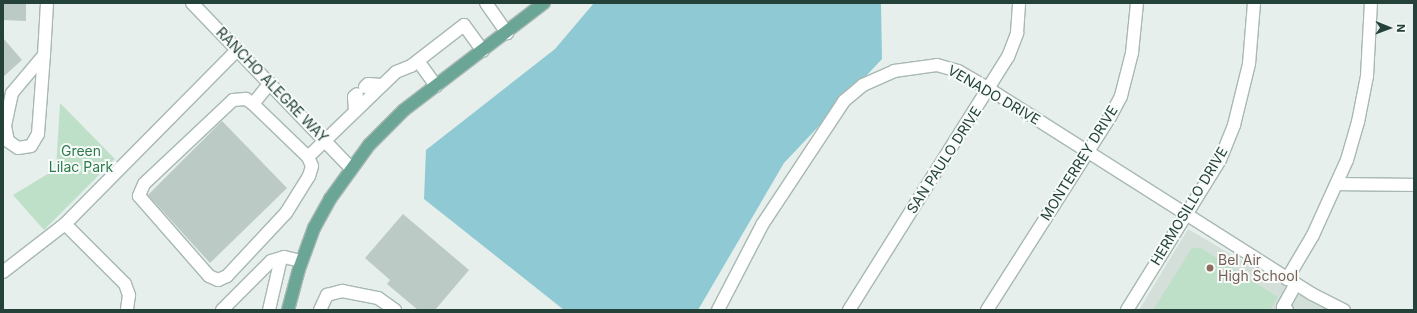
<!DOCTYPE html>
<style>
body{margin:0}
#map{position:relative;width:1417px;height:313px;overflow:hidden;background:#e6efeb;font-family:Inter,sans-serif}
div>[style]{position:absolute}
.built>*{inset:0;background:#d4dfda}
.green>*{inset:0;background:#bfe0c8}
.water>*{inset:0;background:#8ec9d4}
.building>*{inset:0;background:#bbcac4}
.roads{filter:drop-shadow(1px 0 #a8b8b2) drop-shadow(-1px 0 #a8b8b2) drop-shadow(0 1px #a8b8b2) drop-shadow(0 -1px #a8b8b2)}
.minor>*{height:12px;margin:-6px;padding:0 6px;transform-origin:6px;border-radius:6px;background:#fff}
.major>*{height:12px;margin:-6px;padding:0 6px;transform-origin:6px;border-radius:6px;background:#6aa596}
.dots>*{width:11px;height:11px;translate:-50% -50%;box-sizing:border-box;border:2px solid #f7fbf9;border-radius:50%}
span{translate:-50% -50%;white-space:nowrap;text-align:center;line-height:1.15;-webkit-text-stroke:4px #f7fbf9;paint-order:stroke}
.street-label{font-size:14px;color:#24423a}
.park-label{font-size:14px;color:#2d7a4b}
.education-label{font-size:14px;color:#785e54}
.left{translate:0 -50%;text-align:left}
.frame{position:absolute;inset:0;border:4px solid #24423a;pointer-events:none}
.north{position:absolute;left:1369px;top:8px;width:40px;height:40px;-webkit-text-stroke:3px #f7fbf9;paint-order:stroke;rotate:91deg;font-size:11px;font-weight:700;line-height:16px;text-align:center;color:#24423a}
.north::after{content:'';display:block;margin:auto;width:14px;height:18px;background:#24423a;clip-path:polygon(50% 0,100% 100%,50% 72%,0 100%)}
</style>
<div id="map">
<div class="built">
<i style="clip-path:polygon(1188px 229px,1321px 307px,1329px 310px,1139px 310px)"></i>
</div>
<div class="green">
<i style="clip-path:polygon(60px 103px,115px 159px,44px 230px,13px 195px,56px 169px)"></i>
<i style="clip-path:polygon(1192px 248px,1201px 248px,1278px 297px,1270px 310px,1153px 310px)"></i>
</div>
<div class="water">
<i style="clip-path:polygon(594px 3px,881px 3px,882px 59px,784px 163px,698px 310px,564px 310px,424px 199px,426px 150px,555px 49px)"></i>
</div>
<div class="building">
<i style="clip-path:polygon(3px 3px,26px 3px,26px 21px,3px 20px)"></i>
<i style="clip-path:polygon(3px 38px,22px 60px,3px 77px)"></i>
<i style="clip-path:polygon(222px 121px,287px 188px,210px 263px,148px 195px)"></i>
<i style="clip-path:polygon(403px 214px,469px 270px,435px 310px,418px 310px,387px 284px,390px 280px,365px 258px)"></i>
</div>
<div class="roads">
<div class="minor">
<i style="left:192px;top:3px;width:229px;rotate:46.1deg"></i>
<i style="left:486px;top:3px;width:37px;rotate:55deg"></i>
<i style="left:44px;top:55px;width:50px;rotate:130.1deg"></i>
<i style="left:12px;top:93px;width:34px;rotate:102deg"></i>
<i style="left:5px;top:126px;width:15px;rotate:79deg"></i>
<i style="left:8px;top:141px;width:12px;rotate:35deg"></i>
<i style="left:18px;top:148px;width:13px;rotate:-9deg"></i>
<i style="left:31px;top:146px;width:14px;rotate:-60deg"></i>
<i style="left:38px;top:134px;width:79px;rotate:-85.7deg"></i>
<i style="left:44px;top:55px;width:52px;rotate:-86.7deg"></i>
<i style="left:418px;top:61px;width:31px;rotate:54deg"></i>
<i style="left:365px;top:87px;width:4px;rotate:-45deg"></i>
<i style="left:368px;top:84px;width:14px;rotate:4deg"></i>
<i style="left:253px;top:104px;width:27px;rotate:-51deg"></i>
<i style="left:355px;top:111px;width:14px;rotate:-94deg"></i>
<i style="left:354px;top:97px;width:4px;rotate:-45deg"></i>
<i style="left:308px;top:157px;width:76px;rotate:-136.1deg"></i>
<i style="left:253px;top:104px;width:9px;rotate:-144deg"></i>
<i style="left:246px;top:99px;width:13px;rotate:176deg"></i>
<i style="left:233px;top:100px;width:122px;rotate:136.7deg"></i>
<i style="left:144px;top:184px;width:13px;rotate:113deg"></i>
<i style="left:139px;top:196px;width:106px;rotate:48.8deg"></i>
<i style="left:209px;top:276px;width:10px;rotate:24deg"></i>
<i style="left:218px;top:280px;width:10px;rotate:-24deg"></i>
<i style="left:227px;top:276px;width:86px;rotate:-46.9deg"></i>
<i style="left:286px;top:213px;width:44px;rotate:-58.1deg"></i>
<i style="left:309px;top:176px;width:10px;rotate:-73deg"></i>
<i style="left:312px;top:166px;width:10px;rotate:-114deg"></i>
<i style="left:308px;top:157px;width:122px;rotate:-44deg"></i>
<i style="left:396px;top:72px;width:16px;rotate:-22deg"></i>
<i style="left:411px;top:66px;width:67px;rotate:-37.7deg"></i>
<i style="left:464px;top:25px;width:32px;rotate:54deg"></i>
<i style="left:1337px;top:184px;width:77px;rotate:0.7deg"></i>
<i style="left:65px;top:224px;width:85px;rotate:45deg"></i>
<i style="left:125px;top:284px;width:12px;rotate:70deg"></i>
<i style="left:129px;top:295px;width:15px;rotate:98deg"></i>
<i style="left:3px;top:272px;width:78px;rotate:-37.7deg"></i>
<i style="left:65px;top:224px;width:243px;rotate:-45.3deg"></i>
<i style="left:1287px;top:279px;width:51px;rotate:-59.4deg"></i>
<i style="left:1313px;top:235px;width:82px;rotate:-65.6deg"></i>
<i style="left:1347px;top:160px;width:40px;rotate:-74deg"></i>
<i style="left:1358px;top:122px;width:47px;rotate:-78.9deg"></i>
<i style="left:1367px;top:76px;width:73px;rotate:-86.9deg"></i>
<i style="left:222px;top:310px;width:69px;rotate:-45deg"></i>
<i style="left:271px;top:261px;width:14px;rotate:-17deg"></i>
<i style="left:284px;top:257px;width:17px;rotate:13deg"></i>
<i style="left:269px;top:310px;width:53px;rotate:-77deg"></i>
<i style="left:320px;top:310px;width:17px;rotate:-65deg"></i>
<i style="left:327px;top:295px;width:16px;rotate:-15deg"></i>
<i style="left:342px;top:291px;width:37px;rotate:11deg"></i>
<i style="left:378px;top:298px;width:21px;rotate:35deg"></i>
<i style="left:718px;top:310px;width:96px;rotate:-62.6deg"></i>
<i style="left:762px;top:225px;width:149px;rotate:-56.5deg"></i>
<i style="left:844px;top:101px;width:25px;rotate:-40deg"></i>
<i style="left:863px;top:85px;width:34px;rotate:-24deg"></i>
<i style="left:894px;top:71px;width:43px;rotate:-7.9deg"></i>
<i style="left:937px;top:65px;width:22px;rotate:16deg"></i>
<i style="left:958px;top:71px;width:36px;rotate:30deg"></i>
<i style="left:989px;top:89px;width:383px;rotate:32.4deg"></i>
<i style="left:1312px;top:294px;width:36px;rotate:27deg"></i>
<i style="left:849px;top:310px;width:299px;rotate:-57.9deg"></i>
<i style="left:1008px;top:57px;width:26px;rotate:-69deg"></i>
<i style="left:1017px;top:33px;width:30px;rotate:-86deg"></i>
<i style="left:987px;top:310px;width:229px;rotate:-57.5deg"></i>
<i style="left:1110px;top:117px;width:24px;rotate:-62deg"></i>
<i style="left:1121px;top:96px;width:44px;rotate:-75.7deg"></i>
<i style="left:1132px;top:53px;width:50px;rotate:-84.3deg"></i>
<i style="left:1127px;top:310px;width:176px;rotate:-58.2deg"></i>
<i style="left:1220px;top:160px;width:38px;rotate:-68deg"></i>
<i style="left:1234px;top:125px;width:63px;rotate:-76.2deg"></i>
<i style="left:1249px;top:64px;width:61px;rotate:-85.3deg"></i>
<i style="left:1287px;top:310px;width:5px;rotate:-143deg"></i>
<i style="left:1283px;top:307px;width:26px;rotate:-61deg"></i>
</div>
<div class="major">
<i style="left:288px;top:310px;width:42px;rotate:-75deg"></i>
<i style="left:299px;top:269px;width:44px;rotate:-69.9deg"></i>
<i style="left:314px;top:228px;width:33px;rotate:-61deg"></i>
<i style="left:330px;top:199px;width:67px;rotate:-54.2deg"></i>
<i style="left:369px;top:145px;width:49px;rotate:-45deg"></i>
<i style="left:404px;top:110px;width:176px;rotate:-37.4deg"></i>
</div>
</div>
<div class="dots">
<i style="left:1210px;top:268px;background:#8d6e63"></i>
</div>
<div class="street-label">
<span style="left:272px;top:85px;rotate:46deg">RANCHO ALEGRE WAY</span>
<span style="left:994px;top:95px;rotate:30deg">VENADO DRIVE</span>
<span style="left:944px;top:160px;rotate:-57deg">SAN PAULO DRIVE</span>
<span style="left:1079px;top:163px;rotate:-58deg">MONTERREY DRIVE</span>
<span style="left:1189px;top:206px;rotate:-59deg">HERMOSILLO DRIVE</span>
</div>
<div class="park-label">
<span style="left:81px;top:159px">Green<br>Lilac Park</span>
</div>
<div class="education-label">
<span class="left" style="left:1218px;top:268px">Bel Air<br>High School</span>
</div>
<div class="frame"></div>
<div class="north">N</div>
</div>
